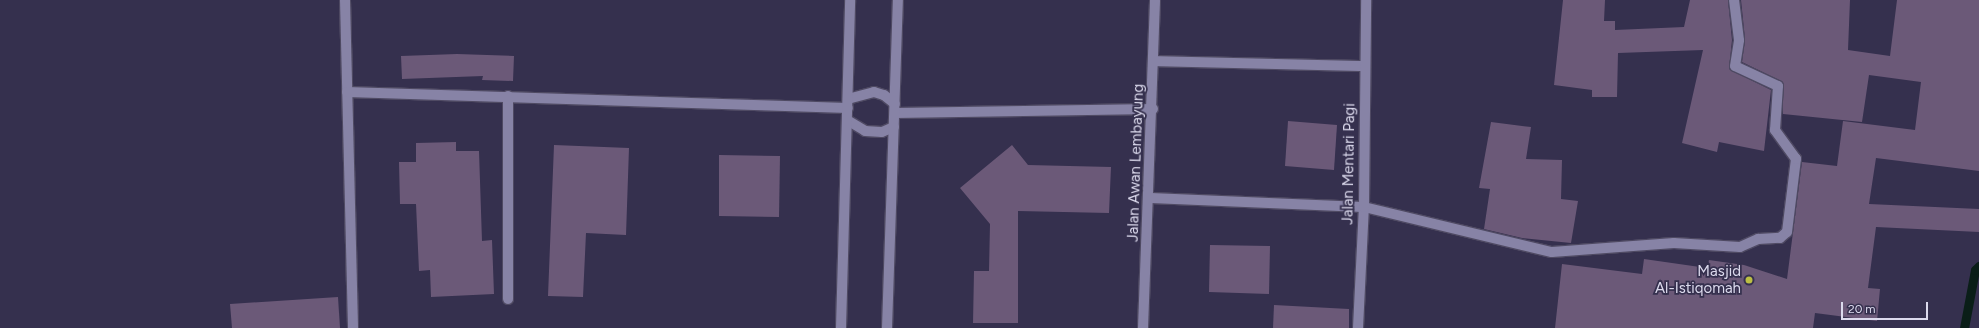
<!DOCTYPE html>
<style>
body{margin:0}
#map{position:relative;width:1979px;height:328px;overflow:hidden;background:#35304e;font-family:Figtree,sans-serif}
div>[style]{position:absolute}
.stream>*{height:9px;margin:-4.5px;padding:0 4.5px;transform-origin:4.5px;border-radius:4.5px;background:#0a1e18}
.building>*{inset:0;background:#6b5978}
.roads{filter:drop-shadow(1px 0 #4f4a63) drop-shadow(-1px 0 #4f4a63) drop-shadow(0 1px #4f4a63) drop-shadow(0 -1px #4f4a63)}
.minor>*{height:10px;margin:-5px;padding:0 5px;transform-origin:5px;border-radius:5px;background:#8783a6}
.dots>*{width:11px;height:11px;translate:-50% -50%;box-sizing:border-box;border:2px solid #35304e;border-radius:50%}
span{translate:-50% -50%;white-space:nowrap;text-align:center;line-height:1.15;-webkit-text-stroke:3.5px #35304e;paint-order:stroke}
.street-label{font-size:15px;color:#dcdaed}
.poi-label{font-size:15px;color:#dcdaed}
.right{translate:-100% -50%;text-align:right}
.scale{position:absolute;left:1841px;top:302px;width:87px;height:18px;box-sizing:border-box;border:2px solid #dcdaed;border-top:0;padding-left:5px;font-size:12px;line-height:14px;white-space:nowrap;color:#dcdaed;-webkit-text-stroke:3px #35304e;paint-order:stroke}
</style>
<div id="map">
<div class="stream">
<i style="left:1964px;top:328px;width:59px;rotate:-79.3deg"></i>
<i style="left:1975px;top:270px;width:6px;rotate:-45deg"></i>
</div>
<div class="building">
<i style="clip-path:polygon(1563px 0,1605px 0,1604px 21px,1615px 21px,1615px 30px,1684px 27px,1690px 0,1728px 0,1732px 40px,1729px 69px,1771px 90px,1764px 151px,1719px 142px,1717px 152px,1682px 143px,1703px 50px,1618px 53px,1617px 97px,1592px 97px,1592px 90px,1554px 85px)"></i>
<i style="clip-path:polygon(1741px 0,1850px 0,1848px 50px,1890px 56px,1897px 0,1979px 0,1979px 171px,1876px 158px,1869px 204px,1979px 209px,1979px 232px,1876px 227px,1868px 288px,1880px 289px,1877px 321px,1815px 313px,1813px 328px,1555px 328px,1562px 264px,1642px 274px,1644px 259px,1707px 268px,1709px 260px,1744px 265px,1787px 279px,1802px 162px,1837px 166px,1843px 121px,1915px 130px,1921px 82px,1869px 75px,1862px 122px,1783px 114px,1783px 82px,1742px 62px,1745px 39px)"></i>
<i style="clip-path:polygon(457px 54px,514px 56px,513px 81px,482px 80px,483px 76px,402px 79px,401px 56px)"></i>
<i style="clip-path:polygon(1288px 121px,1337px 125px,1334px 170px,1285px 166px)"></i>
<i style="clip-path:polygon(1491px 122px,1531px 127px,1526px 159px,1562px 160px,1561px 199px,1578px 201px,1571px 243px,1522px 238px,1484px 229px,1490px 189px,1479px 188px)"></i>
<i style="clip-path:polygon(456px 142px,456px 151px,479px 151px,482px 241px,492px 240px,494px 294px,431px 297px,430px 270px,419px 271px,416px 204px,400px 204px,399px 162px,416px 162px,416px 143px)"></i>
<i style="clip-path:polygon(554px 145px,629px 148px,626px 235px,586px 233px,583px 297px,548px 296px)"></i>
<i style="clip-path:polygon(1012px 145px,1028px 165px,1111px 167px,1109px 213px,1018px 211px,1018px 323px,973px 323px,974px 271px,989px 271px,990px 224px,960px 188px)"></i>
<i style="clip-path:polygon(719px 155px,780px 156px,779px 217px,719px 216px)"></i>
<i style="clip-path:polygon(1210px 245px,1270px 246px,1269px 294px,1209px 292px)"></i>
<i style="clip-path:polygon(338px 297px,340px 328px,232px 328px,230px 304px)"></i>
<i style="clip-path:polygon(1274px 305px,1349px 309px,1349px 328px,1273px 328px)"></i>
</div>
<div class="roads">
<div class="minor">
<i style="left:345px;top:0;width:328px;rotate:88.6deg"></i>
<i style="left:1155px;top:61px;width:210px;rotate:1.4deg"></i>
<i style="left:347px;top:92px;width:501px;rotate:1.83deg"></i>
<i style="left:508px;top:96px;width:203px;rotate:90deg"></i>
<i style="left:848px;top:99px;width:27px;rotate:-15deg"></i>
<i style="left:874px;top:92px;width:10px;rotate:17deg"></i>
<i style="left:884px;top:95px;width:14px;rotate:39deg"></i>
<i style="left:895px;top:113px;width:258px;rotate:-0.9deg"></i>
<i style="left:847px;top:120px;width:21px;rotate:31deg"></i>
<i style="left:865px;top:131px;width:17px;rotate:3deg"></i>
<i style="left:882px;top:132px;width:13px;rotate:-23deg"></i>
<i style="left:1150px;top:198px;width:214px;rotate:2.4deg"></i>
<i style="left:1364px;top:207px;width:193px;rotate:13.5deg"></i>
<i style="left:1552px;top:252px;width:122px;rotate:-4.2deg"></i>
<i style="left:1674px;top:243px;width:66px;rotate:3.5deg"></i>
<i style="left:1740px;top:247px;width:20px;rotate:-24deg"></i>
<i style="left:1758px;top:239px;width:22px;rotate:-3deg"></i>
<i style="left:1780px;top:238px;width:9px;rotate:-41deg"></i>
<i style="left:1787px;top:232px;width:74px;rotate:-83deg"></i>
<i style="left:1796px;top:159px;width:36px;rotate:-126deg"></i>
<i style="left:1775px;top:130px;width:44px;rotate:-86.1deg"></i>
<i style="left:1778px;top:86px;width:47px;rotate:-155.1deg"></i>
<i style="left:1735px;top:66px;width:26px;rotate:-81deg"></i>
<i style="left:1739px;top:40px;width:40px;rotate:-97.1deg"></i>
<i style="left:841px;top:328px;width:328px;rotate:-88.4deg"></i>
<i style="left:887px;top:328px;width:328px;rotate:-88.1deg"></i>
<i style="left:1143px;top:328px;width:328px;rotate:-87.9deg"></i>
<i style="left:1358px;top:328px;width:121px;rotate:-87.2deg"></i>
<i style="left:1364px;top:207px;width:207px;rotate:-89.4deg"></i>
</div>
</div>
<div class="dots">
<i style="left:1749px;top:280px;background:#bcbf43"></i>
</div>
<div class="street-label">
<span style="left:1136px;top:163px;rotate:-88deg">Jalan Awan Lembayung</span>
<span style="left:1349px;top:164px;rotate:-89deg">Jalan Mentari Pagi</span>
</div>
<div class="poi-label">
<span class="right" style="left:1741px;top:280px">Masjid<br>Al-Istiqomah</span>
</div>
<div class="scale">20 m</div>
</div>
